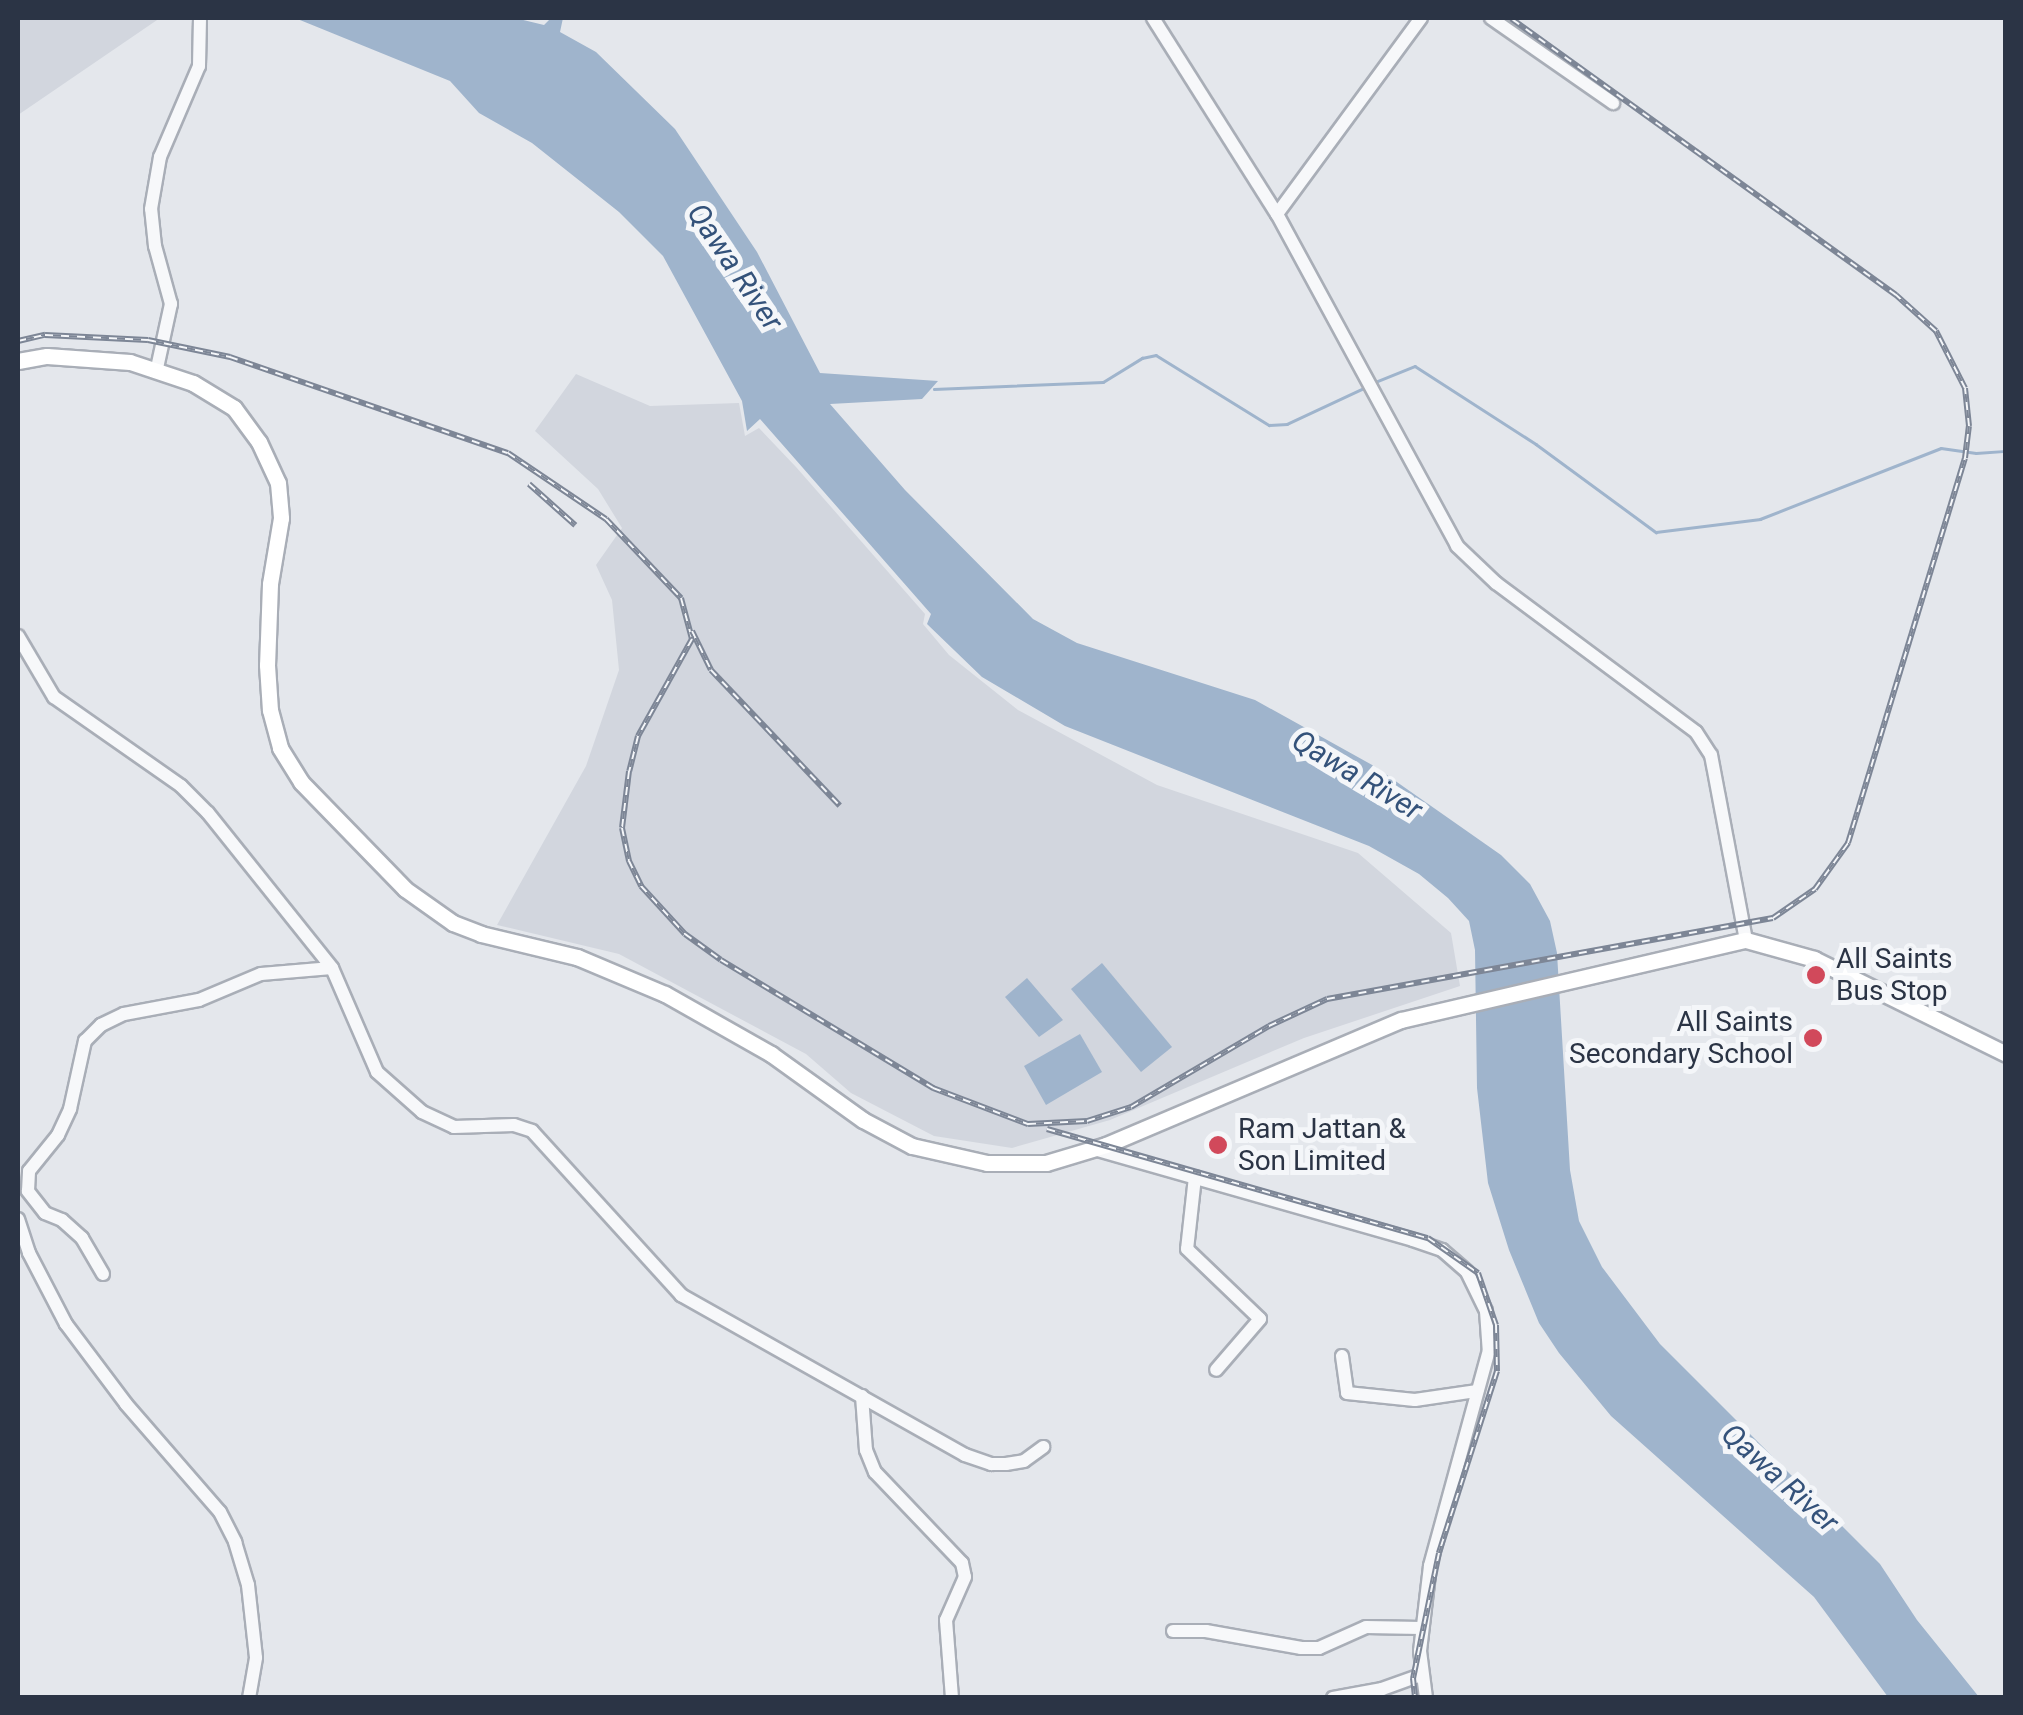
<!DOCTYPE html>
<style>
body{margin:0}
#map{position:relative;width:2023px;height:1715px;overflow:hidden;background:#e4e7ec;font-family:Roboto,sans-serif}
div>[style]{position:absolute}
.built>*{inset:0;background:#d2d6de}
.water>*{inset:0;background:#9fb4cc}
.stream>*{height:2.5px;margin:-1.25px;padding:0 1.25px;transform-origin:1.25px;border-radius:1.25px;background:#9fb4cc}
.roads{filter:drop-shadow(2px 0 #a9aeb7) drop-shadow(-2px 0 #a9aeb7) drop-shadow(0 2px #a9aeb7) drop-shadow(0 -2px #a9aeb7)}
.minor>*{height:12px;margin:-6px;padding:0 6px;transform-origin:6px;border-radius:6px;background:#f7f8fa}
.major>*{height:15px;margin:-7.5px;padding:0 7.5px;transform-origin:7.5px;border-radius:7.5px;background:#fff}
.rail>*{height:6px;margin-top:-3px;transform-origin:0;background:repeating-linear-gradient(90deg,#f4f6f9 0 8px,#7d8696 0 16px);box-sizing:border-box;border-block:2px solid #7d8696}
.dots>*{width:28px;height:28px;translate:-50% -50%;box-sizing:border-box;border:5px solid #f4f6f9;border-radius:50%}
span{translate:-50% -50%;white-space:nowrap;text-align:center;line-height:1.15;-webkit-text-stroke:10px #f4f6f9;paint-order:stroke}
.poi-label{font-size:28px;color:#2b3445}
.left{translate:0 -50%;text-align:left}
.right{translate:-100% -50%;text-align:right}
.water-label{font-size:30px;color:#34527a;font-style:italic}
.frame{position:absolute;inset:0;border:20px solid #2b3445;pointer-events:none}
</style>
<div id="map">
<div class="built">
<i style="clip-path:polygon(18px 18px,160px 18px,18px 115px)"></i>
<i style="clip-path:polygon(576px 374px,650px 406px,739px 403px,745px 436px,759px 428px,796px 467px,925px 614px,923px 624px,949px 655px,1018px 710px,1157px 785px,1358px 853px,1451px 933px,1460px 986px,1304px 1038px,1110px 1120px,1012px 1148px,934px 1136px,851px 1093px,806px 1054px,619px 954px,497px 925px,586px 766px,619px 670px,612px 600px,596px 565px,622px 528px,598px 489px,535px 431px)"></i>
</div>
<div class="water">
<i style="clip-path:polygon(295px 18px,515px 18px,544px 25px,551px 18px,563px 18px,560px 32px,596px 52px,675px 129px,757px 252px,820px 373px,938px 381px,922px 399px,830px 404px,905px 490px,1033px 619px,1077px 643px,1255px 700px,1374px 766px,1501px 855px,1530px 884px,1550px 921px,1557px 953px,1570px 1170px,1579px 1221px,1602px 1267px,1660px 1344px,1880px 1564px,1917px 1620px,1979px 1697px,1888px 1697px,1814px 1597px,1611px 1416px,1559px 1353px,1539px 1323px,1509px 1250px,1488px 1183px,1477px 1088px,1475px 950px,1469px 921px,1448px 898px,1419px 874px,1369px 846px,1065px 726px,982px 677px,927px 624px,931px 614px,760px 419px,747px 431px,742px 401px,663px 256px,619px 212px,532px 143px,479px 113px,450px 81px)"></i>
<i style="clip-path:polygon(1102px 963px,1172px 1047px,1141px 1072px,1071px 989px)"></i>
<i style="clip-path:polygon(1027px 978px,1063px 1020px,1039px 1037px,1005px 997px)"></i>
<i style="clip-path:polygon(1080px 1034px,1102px 1072px,1046px 1105px,1024px 1066px)"></i>
</div>
<div class="stream">
<i style="left:1373px;top:383px;width:45px;rotate:-22deg"></i>
<i style="left:1415px;top:366px;width:144px;rotate:32.8deg"></i>
<i style="left:1536px;top:444px;width:149px;rotate:36.3deg"></i>
<i style="left:1656px;top:532px;width:105px;rotate:-7.1deg"></i>
<i style="left:1760px;top:519px;width:194px;rotate:-21.4deg"></i>
<i style="left:1941px;top:448px;width:35px;rotate:8deg"></i>
<i style="left:1976px;top:453px;width:30px;rotate:-4deg"></i>
<i style="left:934px;top:389px;width:169px;rotate:-2.4deg"></i>
<i style="left:1103px;top:382px;width:46px;rotate:-31.6deg"></i>
<i style="left:1142px;top:358px;width:14px;rotate:-12deg"></i>
<i style="left:1156px;top:355px;width:133px;rotate:31.8deg"></i>
<i style="left:1269px;top:425px;width:18px;rotate:-3deg"></i>
<i style="left:1287px;top:424px;width:87px;rotate:-25.1deg"></i>
</div>
<div class="roads">
<div class="minor">
<i style="left:1153px;top:18px;width:232px;rotate:57.7deg"></i>
<i style="left:1277px;top:214px;width:378px;rotate:61.5deg"></i>
<i style="left:1457px;top:546px;width:54px;rotate:43.5deg"></i>
<i style="left:1496px;top:583px;width:249px;rotate:36.7deg"></i>
<i style="left:1696px;top:732px;width:27px;rotate:57deg"></i>
<i style="left:1711px;top:755px;width:188px;rotate:79.3deg"></i>
<i style="left:1491px;top:18px;width:149px;rotate:34.9deg"></i>
<i style="left:1277px;top:214px;width:243px;rotate:-53.7deg"></i>
<i style="left:157px;top:368px;width:66px;rotate:-77.7deg"></i>
<i style="left:171px;top:304px;width:60px;rotate:-105.4deg"></i>
<i style="left:155px;top:246px;width:37px;rotate:-96deg"></i>
<i style="left:151px;top:209px;width:53px;rotate:-80.2deg"></i>
<i style="left:160px;top:157px;width:99px;rotate:-66.8deg"></i>
<i style="left:199px;top:66px;width:48px;rotate:-88.8deg"></i>
<i style="left:18px;top:636px;width:71px;rotate:59.5deg"></i>
<i style="left:54px;top:697px;width:155px;rotate:35deg"></i>
<i style="left:181px;top:786px;width:38px;rotate:45deg"></i>
<i style="left:208px;top:813px;width:198px;rotate:51.3deg"></i>
<i style="left:332px;top:968px;width:113px;rotate:66.6deg"></i>
<i style="left:377px;top:1072px;width:60px;rotate:41.6deg"></i>
<i style="left:422px;top:1112px;width:35px;rotate:25deg"></i>
<i style="left:454px;top:1127px;width:60px;rotate:-1.9deg"></i>
<i style="left:514px;top:1125px;width:19px;rotate:18deg"></i>
<i style="left:532px;top:1131px;width:222px;rotate:47.7deg"></i>
<i style="left:681px;top:1295px;width:326px;rotate:29.4deg"></i>
<i style="left:965px;top:1455px;width:28px;rotate:19deg"></i>
<i style="left:991px;top:1464px;width:15px"></i>
<i style="left:1006px;top:1464px;width:18px;rotate:-9deg"></i>
<i style="left:1024px;top:1461px;width:24px;rotate:-36deg"></i>
<i style="left:1094px;top:1149px;width:332px;rotate:15.9deg"></i>
<i style="left:1413px;top:1240px;width:31px;rotate:19deg"></i>
<i style="left:1442px;top:1250px;width:33px;rotate:41deg"></i>
<i style="left:1467px;top:1272px;width:43px;rotate:64deg"></i>
<i style="left:1486px;top:1311px;width:39px;rotate:86deg"></i>
<i style="left:1489px;top:1350px;width:224px;rotate:105.3deg"></i>
<i style="left:1430px;top:1566px;width:86px;rotate:96.7deg"></i>
<i style="left:1420px;top:1651px;width:47px;rotate:82.7deg"></i>
<i style="left:1195px;top:1177px;width:72px;rotate:96.3deg"></i>
<i style="left:1187px;top:1249px;width:101px;rotate:43.8deg"></i>
<i style="left:1260px;top:1319px;width:67px;rotate:130.8deg"></i>
<i style="left:18px;top:1219px;width:36px;rotate:72deg"></i>
<i style="left:29px;top:1253px;width:80px;rotate:62.5deg"></i>
<i style="left:66px;top:1324px;width:100px;rotate:53.1deg"></i>
<i style="left:126px;top:1404px;width:143px;rotate:49deg"></i>
<i style="left:220px;top:1512px;width:34px;rotate:63deg"></i>
<i style="left:235px;top:1542px;width:45px;rotate:73.2deg"></i>
<i style="left:248px;top:1585px;width:73px;rotate:83.7deg"></i>
<i style="left:256px;top:1658px;width:41px;rotate:99.9deg"></i>
<i style="left:103px;top:1274px;width:42px;rotate:-120.3deg"></i>
<i style="left:82px;top:1238px;width:27px;rotate:-138deg"></i>
<i style="left:62px;top:1220px;width:18px;rotate:-158deg"></i>
<i style="left:45px;top:1213px;width:28px;rotate:-128deg"></i>
<i style="left:28px;top:1191px;width:20px;rotate:-87deg"></i>
<i style="left:29px;top:1171px;width:46px;rotate:-51.1deg"></i>
<i style="left:58px;top:1135px;width:29px;rotate:-65deg"></i>
<i style="left:70px;top:1109px;width:70px;rotate:-77.6deg"></i>
<i style="left:85px;top:1041px;width:23px;rotate:-45deg"></i>
<i style="left:101px;top:1025px;width:25px;rotate:-26deg"></i>
<i style="left:124px;top:1014px;width:76px;rotate:-10.6deg"></i>
<i style="left:199px;top:1000px;width:67px;rotate:-22.8deg"></i>
<i style="left:261px;top:974px;width:71px;rotate:-4.8deg"></i>
<i style="left:1342px;top:1356px;width:37px;rotate:82deg"></i>
<i style="left:1347px;top:1393px;width:68px;rotate:5.9deg"></i>
<i style="left:1415px;top:1400px;width:63px;rotate:-8.3deg"></i>
<i style="left:862px;top:1396px;width:54px;rotate:85.8deg"></i>
<i style="left:866px;top:1450px;width:24px;rotate:68deg"></i>
<i style="left:875px;top:1472px;width:126px;rotate:46.3deg"></i>
<i style="left:962px;top:1563px;width:14px;rotate:78deg"></i>
<i style="left:965px;top:1577px;width:47px;rotate:113.8deg"></i>
<i style="left:946px;top:1620px;width:78px;rotate:85.6deg"></i>
<i style="left:1173px;top:1631px;width:33px"></i>
<i style="left:1206px;top:1631px;width:97px;rotate:10.1deg"></i>
<i style="left:1301px;top:1648px;width:18px"></i>
<i style="left:1319px;top:1648px;width:51px;rotate:-24.1deg"></i>
<i style="left:1366px;top:1627px;width:55px;rotate:1deg"></i>
<i style="left:1333px;top:1698px;width:50px;rotate:-10.4deg"></i>
<i style="left:1382px;top:1689px;width:41px;rotate:-19.7deg"></i>
</div>
<div class="major">
<i style="left:18px;top:361px;width:29px;rotate:-10deg"></i>
<i style="left:47px;top:356px;width:83px;rotate:4.1deg"></i>
<i style="left:130px;top:362px;width:66px;rotate:18.4deg"></i>
<i style="left:193px;top:383px;width:48px;rotate:31.4deg"></i>
<i style="left:234px;top:408px;width:42px;rotate:53.7deg"></i>
<i style="left:259px;top:442px;width:45px;rotate:65.1deg"></i>
<i style="left:278px;top:483px;width:35px;rotate:85deg"></i>
<i style="left:281px;top:518px;width:67px;rotate:99.5deg"></i>
<i style="left:270px;top:584px;width:81px;rotate:92.1deg"></i>
<i style="left:267px;top:665px;width:45px;rotate:86.2deg"></i>
<i style="left:270px;top:710px;width:39px;rotate:75deg"></i>
<i style="left:280px;top:748px;width:40px;rotate:58deg"></i>
<i style="left:301px;top:782px;width:149px;rotate:45.8deg"></i>
<i style="left:405px;top:889px;width:59px;rotate:35.3deg"></i>
<i style="left:453px;top:923px;width:30px;rotate:21deg"></i>
<i style="left:481px;top:934px;width:99px;rotate:13.5deg"></i>
<i style="left:577px;top:957px;width:95px;rotate:22.8deg"></i>
<i style="left:665px;top:994px;width:122px;rotate:29.5deg"></i>
<i style="left:771px;top:1054px;width:113px;rotate:35.7deg"></i>
<i style="left:863px;top:1120px;width:55px;rotate:28deg"></i>
<i style="left:912px;top:1146px;width:77px;rotate:12.8deg"></i>
<i style="left:987px;top:1163px;width:59px"></i>
<i style="left:1046px;top:1163px;width:63px;rotate:-16.7deg"></i>
<i style="left:1106px;top:1145px;width:320px;rotate:-23deg"></i>
<i style="left:1401px;top:1020px;width:354px;rotate:-13.1deg"></i>
<i style="left:1746px;top:940px;width:71px;rotate:15.6deg"></i>
<i style="left:1814px;top:959px;width:214px;rotate:26.3deg"></i>
</div>
</div>
<div class="rail">
<i style="left:18px;top:341px;width:28px;rotate:-13deg"></i>
<i style="left:45px;top:335px;width:103px;rotate:2.8deg"></i>
<i style="left:148px;top:340px;width:84px;rotate:11.7deg"></i>
<i style="left:230px;top:357px;width:294px;rotate:19.1deg"></i>
<i style="left:508px;top:453px;width:118px;rotate:34deg"></i>
<i style="left:606px;top:519px;width:109px;rotate:46.5deg"></i>
<i style="left:681px;top:598px;width:42px;rotate:75deg"></i>
<i style="left:692px;top:639px;width:111px;rotate:119.1deg"></i>
<i style="left:638px;top:736px;width:36px;rotate:104deg"></i>
<i style="left:629px;top:771px;width:57px;rotate:97deg"></i>
<i style="left:622px;top:828px;width:34px;rotate:78deg"></i>
<i style="left:629px;top:861px;width:28px;rotate:64deg"></i>
<i style="left:641px;top:886px;width:65px;rotate:47.5deg"></i>
<i style="left:685px;top:934px;width:44px;rotate:35.8deg"></i>
<i style="left:721px;top:960px;width:248px;rotate:31.1deg"></i>
<i style="left:933px;top:1088px;width:102px;rotate:20.8deg"></i>
<i style="left:1028px;top:1124px;width:59px;rotate:-2.9deg"></i>
<i style="left:1087px;top:1121px;width:46px;rotate:-17.7deg"></i>
<i style="left:1131px;top:1107px;width:160px;rotate:-30.4deg"></i>
<i style="left:1269px;top:1026px;width:64px;rotate:-25deg"></i>
<i style="left:1327px;top:999px;width:453px;rotate:-10.3deg"></i>
<i style="left:1773px;top:918px;width:51px;rotate:-34.6deg"></i>
<i style="left:1815px;top:889px;width:57px;rotate:-54.3deg"></i>
<i style="left:1848px;top:843px;width:402px;rotate:-73.1deg"></i>
<i style="left:1965px;top:458px;width:32px;rotate:-83deg"></i>
<i style="left:1969px;top:426px;width:38px;rotate:-96deg"></i>
<i style="left:1965px;top:388px;width:64px;rotate:-117deg"></i>
<i style="left:1936px;top:331px;width:54px;rotate:-138deg"></i>
<i style="left:1896px;top:295px;width:474px;rotate:-144.3deg"></i>
<i style="left:529px;top:484px;width:62px;rotate:41.7deg"></i>
<i style="left:692px;top:631px;width:43px;rotate:64deg"></i>
<i style="left:711px;top:670px;width:187px;rotate:46.5deg"></i>
<i style="left:1047px;top:1129px;width:396px;rotate:16deg"></i>
<i style="left:1428px;top:1238px;width:61px;rotate:35deg"></i>
<i style="left:1478px;top:1273px;width:55px;rotate:70.9deg"></i>
<i style="left:1496px;top:1325px;width:46px;rotate:88.8deg"></i>
<i style="left:1497px;top:1371px;width:191px;rotate:107.7deg"></i>
<i style="left:1439px;top:1553px;width:128px;rotate:101.7deg"></i>
<i style="left:1413px;top:1678px;width:20px;rotate:84deg"></i>
</div>
<div class="dots">
<i style="left:1816px;top:975px;background:#d1495b"></i>
<i style="left:1813px;top:1038px;background:#d1495b"></i>
<i style="left:1218px;top:1145px;background:#d1495b"></i>
</div>
<div class="poi-label">
<span class="left" style="left:1836px;top:975px">All Saints<br>Bus Stop</span>
<span class="right" style="left:1793px;top:1038px">All Saints<br>Secondary School</span>
<span class="left" style="left:1238px;top:1145px">Ram Jattan &amp;<br>Son Limited</span>
</div>
<div class="water-label">
<span style="left:735px;top:267px;rotate:56deg">Qawa River</span>
<span style="left:1357px;top:775px;rotate:31deg">Qawa River</span>
<span style="left:1780px;top:1478px;rotate:42deg">Qawa River</span>
</div>
<div class="frame"></div>
</div>
